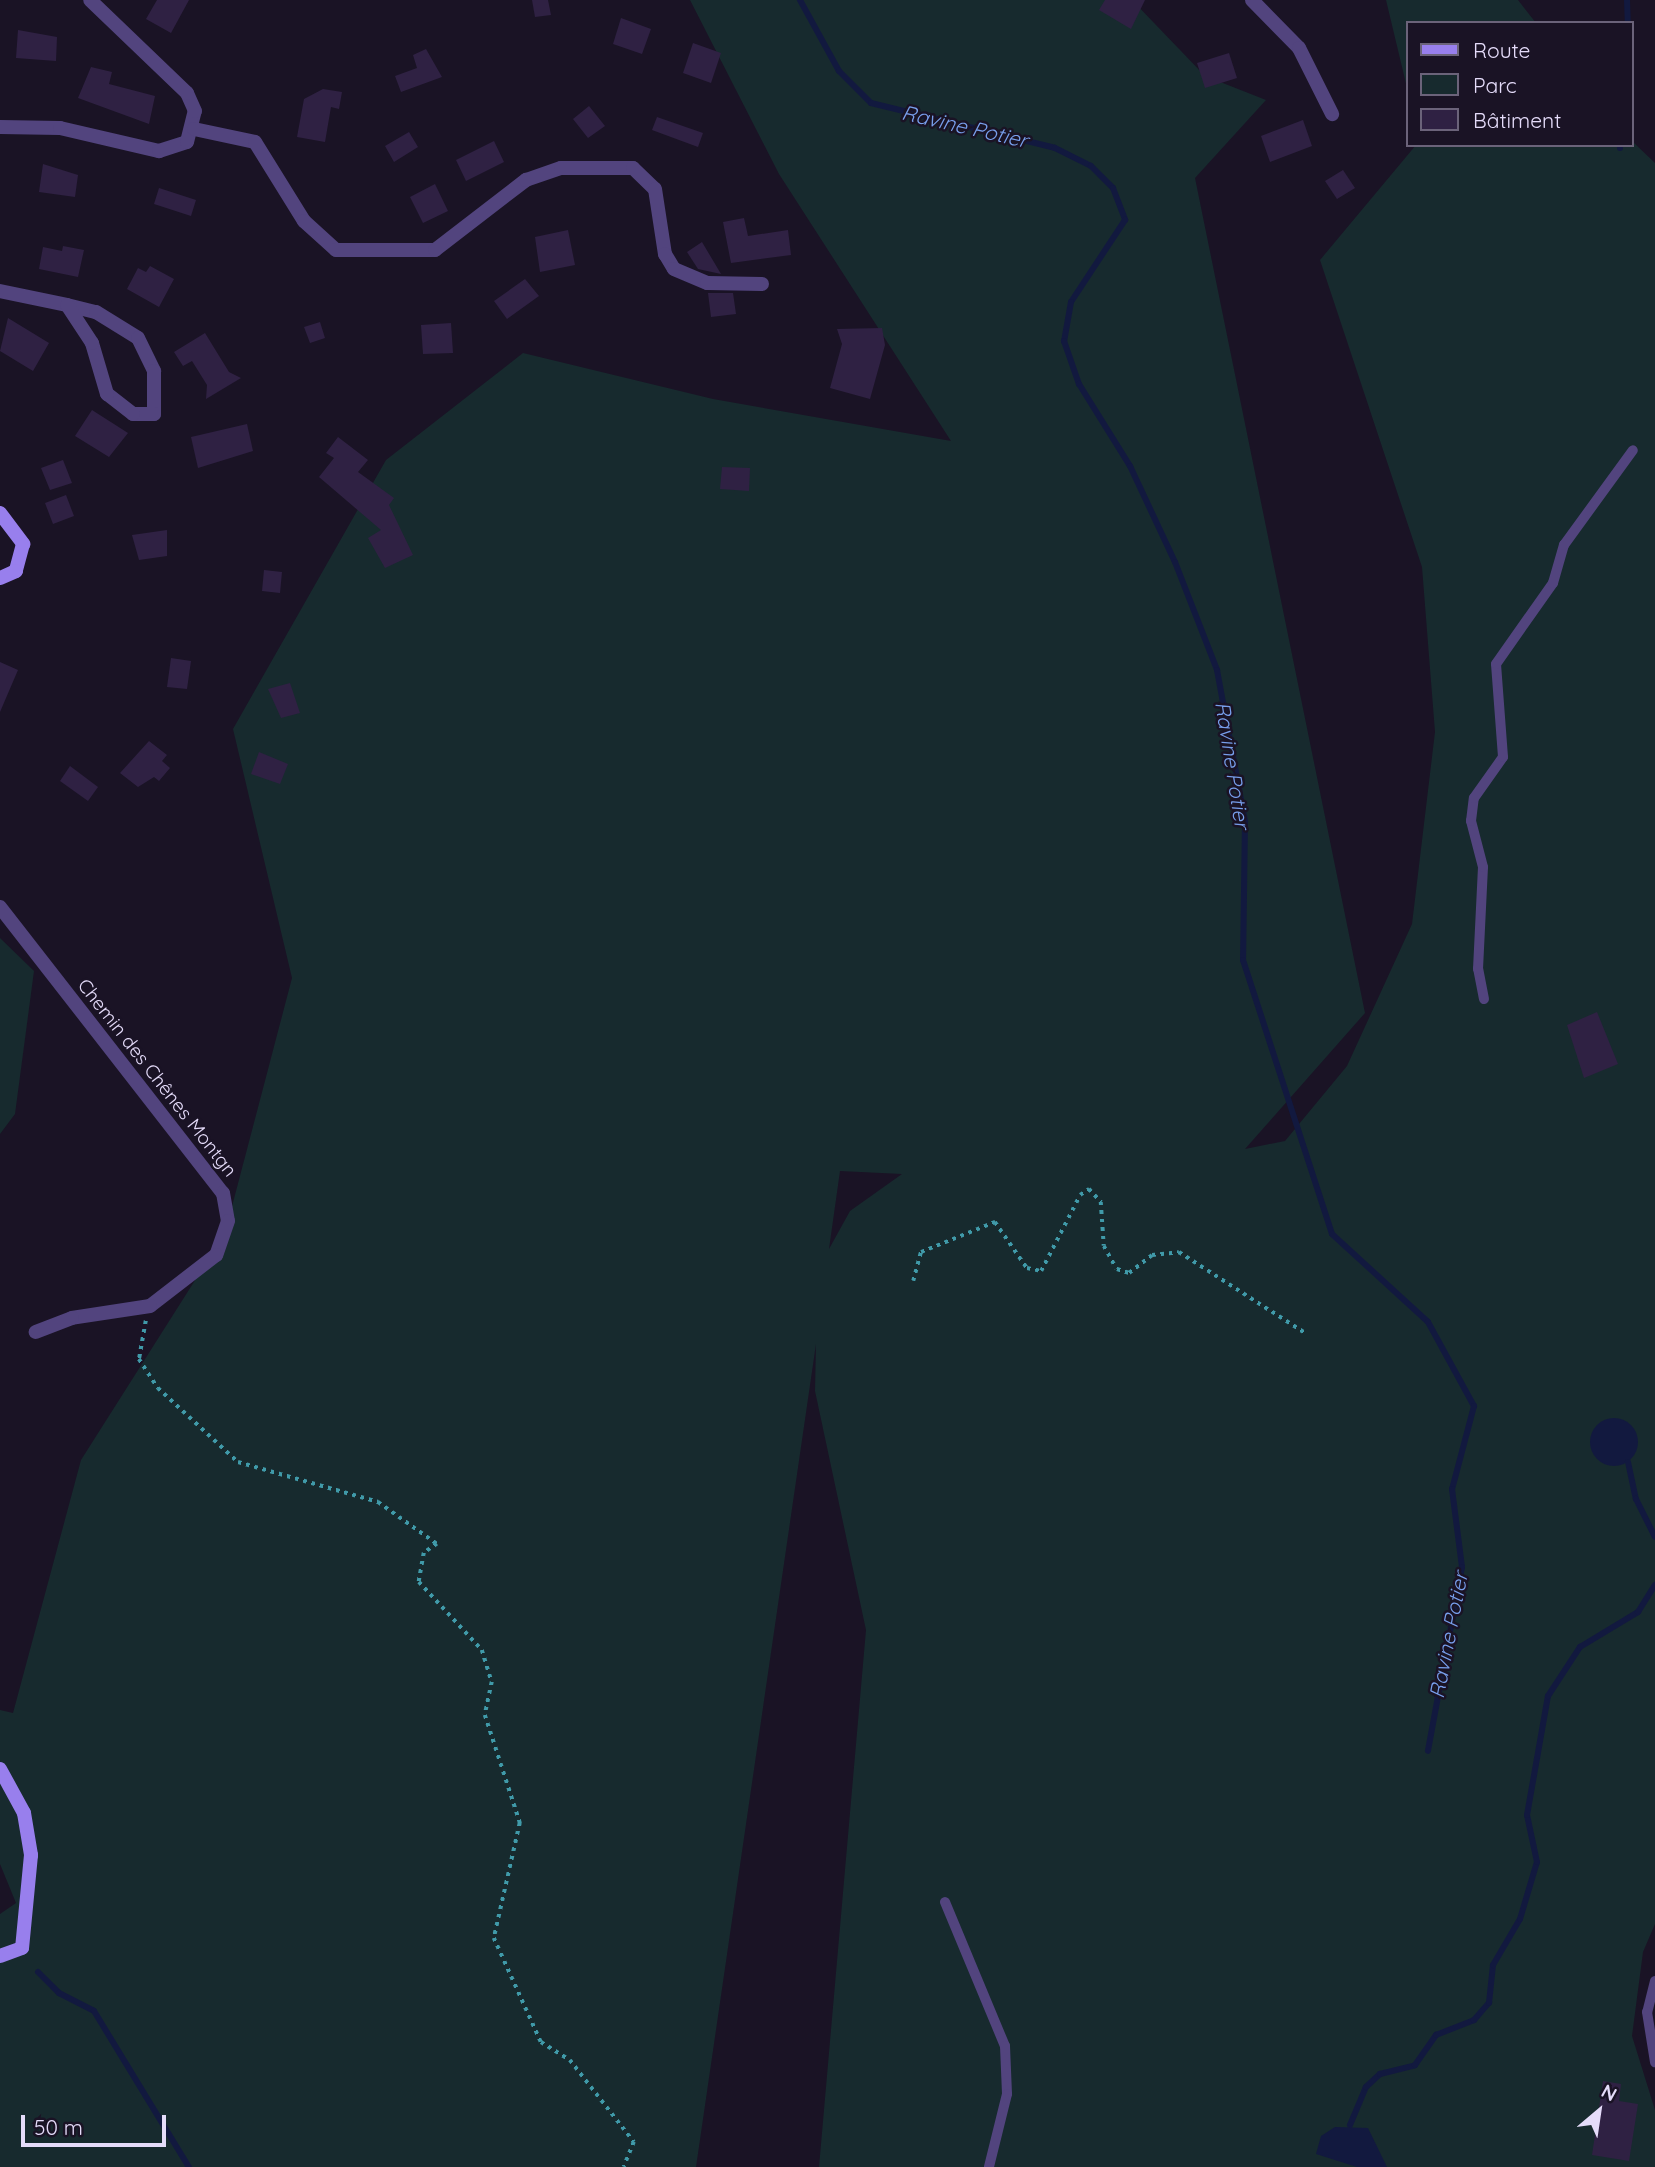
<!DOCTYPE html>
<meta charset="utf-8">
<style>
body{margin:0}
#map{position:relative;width:1655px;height:2167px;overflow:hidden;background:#1a1325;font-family:Quicksand,sans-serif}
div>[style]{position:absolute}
.green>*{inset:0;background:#172a2e}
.water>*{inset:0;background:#12193f}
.round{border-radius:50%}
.stream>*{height:6px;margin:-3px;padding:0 3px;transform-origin:3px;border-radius:3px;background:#12193f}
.building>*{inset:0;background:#2f2143}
.path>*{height:3.5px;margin-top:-1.75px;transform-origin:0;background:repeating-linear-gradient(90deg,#409aa9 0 3.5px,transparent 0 8.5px)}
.service>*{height:10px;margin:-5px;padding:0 5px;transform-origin:5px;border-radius:5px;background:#52447e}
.minor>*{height:14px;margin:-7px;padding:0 7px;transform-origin:7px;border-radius:7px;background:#52447e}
.secondary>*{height:14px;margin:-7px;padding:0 7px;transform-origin:7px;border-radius:7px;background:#987fed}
span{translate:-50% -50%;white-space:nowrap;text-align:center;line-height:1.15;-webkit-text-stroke:5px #1a1325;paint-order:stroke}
.street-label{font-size:19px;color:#e5dcfa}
.water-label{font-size:21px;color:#789fec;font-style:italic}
.legend{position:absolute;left:1406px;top:21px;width:228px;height:126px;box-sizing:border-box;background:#1a1325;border:2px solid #6b637a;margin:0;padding:9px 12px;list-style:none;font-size:21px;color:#e5dcfa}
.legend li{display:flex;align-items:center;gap:14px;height:35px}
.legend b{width:35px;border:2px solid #6b637a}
.north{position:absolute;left:1564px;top:2076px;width:70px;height:70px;-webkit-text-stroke:5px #1a1325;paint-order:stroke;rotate:29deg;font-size:19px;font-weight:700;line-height:28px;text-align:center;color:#e5dcfa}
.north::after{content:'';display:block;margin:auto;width:24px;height:32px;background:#e5dcfa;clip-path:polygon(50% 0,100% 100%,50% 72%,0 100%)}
.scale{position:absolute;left:21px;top:2115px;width:145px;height:32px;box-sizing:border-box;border:4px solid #e5dcfa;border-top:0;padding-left:9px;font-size:21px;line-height:24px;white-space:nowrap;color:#e5dcfa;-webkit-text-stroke:5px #1a1325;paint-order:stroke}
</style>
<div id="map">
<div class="green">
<i style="clip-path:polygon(evenodd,690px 0,1132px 0,1205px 76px,1266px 100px,1195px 178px,1365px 1013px,1245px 1149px,1285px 1141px,1347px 1066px,1412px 924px,1435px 732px,1422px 567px,1320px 260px,1416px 145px,1632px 141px,1655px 163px,1655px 1924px,1643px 1952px,1632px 2036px,1655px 2110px,1655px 2167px,819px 2167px,866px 1630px,815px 1391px,816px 1344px,696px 2167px,0 2167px,0 1914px,16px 1903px,0 1864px,0 1710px,13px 1713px,81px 1460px,225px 1233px,292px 978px,233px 729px,386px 460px,523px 353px,713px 399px,951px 441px,779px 174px,690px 0,840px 1171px,902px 1174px,850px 1211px,829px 1249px,840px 1171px)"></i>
<i style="clip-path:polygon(1386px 0,1518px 0,1536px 23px,1408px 23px,1408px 92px)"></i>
<i style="clip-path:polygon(0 938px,34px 971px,15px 1114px,0 1134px)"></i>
</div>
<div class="water">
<i class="round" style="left:1590px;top:1418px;width:48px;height:48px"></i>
<i style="clip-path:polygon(1335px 2127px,1368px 2128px,1387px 2167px,1357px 2167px,1316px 2154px,1321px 2136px)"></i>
</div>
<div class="stream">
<i style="left:800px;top:0;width:81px;rotate:61.2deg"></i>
<i style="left:839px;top:71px;width:45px;rotate:45deg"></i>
<i style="left:871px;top:103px;width:189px;rotate:13.7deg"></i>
<i style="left:1055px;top:148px;width:40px;rotate:26.6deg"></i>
<i style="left:1091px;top:166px;width:31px;rotate:45deg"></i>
<i style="left:1113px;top:188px;width:34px;rotate:69deg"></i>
<i style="left:1125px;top:220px;width:98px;rotate:123.4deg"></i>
<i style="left:1071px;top:302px;width:40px;rotate:100deg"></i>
<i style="left:1064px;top:341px;width:46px;rotate:70.8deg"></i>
<i style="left:1079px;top:384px;width:97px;rotate:58.1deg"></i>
<i style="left:1130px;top:466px;width:106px;rotate:64.9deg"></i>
<i style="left:1175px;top:562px;width:116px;rotate:68.7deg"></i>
<i style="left:1217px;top:670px;width:154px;rotate:79.5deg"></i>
<i style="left:1245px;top:821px;width:139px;rotate:90.8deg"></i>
<i style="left:1243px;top:960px;width:288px;rotate:72deg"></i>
<i style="left:1332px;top:1234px;width:130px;rotate:42.5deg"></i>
<i style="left:1428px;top:1322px;width:96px;rotate:61.3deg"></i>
<i style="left:1474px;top:1406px;width:86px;rotate:104.8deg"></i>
<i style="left:1452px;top:1489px;width:79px;rotate:82.7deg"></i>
<i style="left:1462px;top:1567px;width:187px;rotate:100.5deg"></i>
<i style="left:1627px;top:0;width:23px;rotate:88deg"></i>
<i style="left:1620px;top:148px;width:3px;rotate:-90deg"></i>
<i style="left:1628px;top:1462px;width:38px;rotate:78deg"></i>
<i style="left:1636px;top:1499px;width:42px;rotate:63.4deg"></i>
<i style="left:38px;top:1972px;width:30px;rotate:45deg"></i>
<i style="left:59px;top:1993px;width:39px;rotate:27deg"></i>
<i style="left:94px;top:2011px;width:183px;rotate:58.7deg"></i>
<i style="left:1350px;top:2125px;width:41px;rotate:-67.2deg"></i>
<i style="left:1366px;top:2087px;width:19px;rotate:-43deg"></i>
<i style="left:1380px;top:2074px;width:36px;rotate:-14deg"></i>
<i style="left:1415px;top:2065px;width:37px;rotate:-55deg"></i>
<i style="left:1436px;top:2035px;width:41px;rotate:-21.5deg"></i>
<i style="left:1474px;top:2020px;width:23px;rotate:-49deg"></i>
<i style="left:1489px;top:2003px;width:38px;rotate:-84deg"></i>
<i style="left:1493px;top:1965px;width:53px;rotate:-59.6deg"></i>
<i style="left:1520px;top:1919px;width:59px;rotate:-73.4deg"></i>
<i style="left:1537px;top:1862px;width:48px;rotate:-102deg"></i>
<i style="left:1527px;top:1815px;width:121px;rotate:-80deg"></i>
<i style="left:1548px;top:1696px;width:59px;rotate:-56.9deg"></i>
<i style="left:1580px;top:1647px;width:68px;rotate:-31.1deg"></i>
<i style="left:1638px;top:1612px;width:32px;rotate:-58deg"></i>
</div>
<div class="building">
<i style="clip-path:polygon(157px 0,189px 0,171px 33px,146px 19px)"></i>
<i style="clip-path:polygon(532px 0,548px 0,551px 15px,535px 17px)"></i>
<i style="clip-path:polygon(1105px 0,1145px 0,1131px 29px,1099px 10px)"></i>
<i style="clip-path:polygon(621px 18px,651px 29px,642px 54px,613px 44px)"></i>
<i style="clip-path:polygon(18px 30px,57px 37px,56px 61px,16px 58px)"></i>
<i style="clip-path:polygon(693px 43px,721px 53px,711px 83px,683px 73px)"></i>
<i style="clip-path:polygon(426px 49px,442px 77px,401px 92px,395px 76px,417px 68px,413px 55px)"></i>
<i style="clip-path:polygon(1229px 53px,1237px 78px,1205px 88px,1197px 63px)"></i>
<i style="clip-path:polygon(91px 67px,112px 72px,109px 84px,155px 96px,149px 124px,78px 98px)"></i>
<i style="clip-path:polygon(323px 89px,342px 92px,339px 109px,331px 107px,325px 142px,297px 137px,304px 99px)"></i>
<i style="clip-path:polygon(589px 106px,605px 126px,588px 138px,573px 119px)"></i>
<i style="clip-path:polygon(657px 117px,703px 133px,698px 147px,652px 130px)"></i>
<i style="clip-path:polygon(1303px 120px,1312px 146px,1270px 162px,1261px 136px)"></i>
<i style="clip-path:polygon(409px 132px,418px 147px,394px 162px,385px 146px)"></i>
<i style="clip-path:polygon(494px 141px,504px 162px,466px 181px,456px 160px)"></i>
<i style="clip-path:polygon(43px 164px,78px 175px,75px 197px,39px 192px)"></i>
<i style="clip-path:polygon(1343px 170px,1355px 188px,1337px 199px,1325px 181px)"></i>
<i style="clip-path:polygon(435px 184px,448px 211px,423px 223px,410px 197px)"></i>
<i style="clip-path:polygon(159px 188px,196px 200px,191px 216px,154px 204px)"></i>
<i style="clip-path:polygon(744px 218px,748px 236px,788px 230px,791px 255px,731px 263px,723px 222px)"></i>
<i style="clip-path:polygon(568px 230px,575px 265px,540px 272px,535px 237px)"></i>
<i style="clip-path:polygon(702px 242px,721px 274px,698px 269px,687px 252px)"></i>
<i style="clip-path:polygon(63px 246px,84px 250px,78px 277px,39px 269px,43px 247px,62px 251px)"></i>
<i style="clip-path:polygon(150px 266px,174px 279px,159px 307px,127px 289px,138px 268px,146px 272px)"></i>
<i style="clip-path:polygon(525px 279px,539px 296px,507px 319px,494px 301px)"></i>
<i style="clip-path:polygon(708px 293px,733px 293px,736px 314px,711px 317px)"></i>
<i style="clip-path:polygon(8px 318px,49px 343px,33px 371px,0 351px)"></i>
<i style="clip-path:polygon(320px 322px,325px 338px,310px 343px,304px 327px)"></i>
<i style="clip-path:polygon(451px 323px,453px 353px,423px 354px,421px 325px)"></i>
<i style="clip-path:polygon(882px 328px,885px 345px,870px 399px,830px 388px,842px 344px,837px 329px)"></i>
<i style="clip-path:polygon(205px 333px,229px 372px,241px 378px,206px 399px,207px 385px,192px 361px,183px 366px,174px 352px)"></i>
<i style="clip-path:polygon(92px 410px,128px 433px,109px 457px,75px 436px)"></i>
<i style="clip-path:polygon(247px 424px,253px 451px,198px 468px,191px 437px)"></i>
<i style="clip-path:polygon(338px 437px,368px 460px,358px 472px,394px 498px,389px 505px,413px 555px,385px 568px,368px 538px,381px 530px,319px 477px,334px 458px,326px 453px)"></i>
<i style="clip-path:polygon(63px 460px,72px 483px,50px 490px,41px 468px)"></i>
<i style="clip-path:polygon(722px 467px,750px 468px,749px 491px,720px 489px)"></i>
<i style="clip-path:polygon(66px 495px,74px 516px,53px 524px,45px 503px)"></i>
<i style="clip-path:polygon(167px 530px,167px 556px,139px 560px,132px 535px)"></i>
<i style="clip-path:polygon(264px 570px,282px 572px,280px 593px,262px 591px)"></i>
<i style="clip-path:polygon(171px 658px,191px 661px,187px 689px,167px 687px)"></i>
<i style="clip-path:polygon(0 662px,18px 670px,0 712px)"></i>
<i style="clip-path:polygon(290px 683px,300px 713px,281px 718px,268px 689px)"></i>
<i style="clip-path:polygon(149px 741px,167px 755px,162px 761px,170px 768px,159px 781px,154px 777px,138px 787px,120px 773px)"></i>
<i style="clip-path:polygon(259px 752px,288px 764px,280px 784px,251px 774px)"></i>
<i style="clip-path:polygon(70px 766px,98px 787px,88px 801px,60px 781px)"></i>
<i style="clip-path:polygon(1597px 1012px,1618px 1064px,1584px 1078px,1567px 1025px)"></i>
<i style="clip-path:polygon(1603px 2081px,1621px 2084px,1619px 2101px,1638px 2104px,1629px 2161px,1592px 2155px)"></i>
</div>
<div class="path">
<i style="left:913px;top:1281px;width:30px;rotate:-75deg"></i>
<i style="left:921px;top:1252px;width:80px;rotate:-22.1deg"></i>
<i style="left:995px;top:1222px;width:56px;rotate:55.2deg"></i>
<i style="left:1027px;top:1268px;width:14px;rotate:12deg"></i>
<i style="left:1041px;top:1271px;width:85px;rotate:-62.8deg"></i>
<i style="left:1080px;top:1195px;width:11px;rotate:-34deg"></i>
<i style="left:1089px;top:1189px;width:18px;rotate:47deg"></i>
<i style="left:1101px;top:1202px;width:44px;rotate:86.1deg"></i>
<i style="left:1104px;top:1246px;width:26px;rotate:61deg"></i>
<i style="left:1117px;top:1269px;width:13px;rotate:18deg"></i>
<i style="left:1129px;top:1273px;width:29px;rotate:-38deg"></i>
<i style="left:1152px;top:1255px;width:27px;rotate:-6deg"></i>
<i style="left:1179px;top:1252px;width:150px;rotate:32.7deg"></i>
<i style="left:146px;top:1321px;width:39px;rotate:100deg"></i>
<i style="left:139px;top:1359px;width:35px;rotate:57deg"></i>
<i style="left:158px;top:1388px;width:109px;rotate:42.8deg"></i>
<i style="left:238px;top:1462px;width:146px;rotate:15.9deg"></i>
<i style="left:378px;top:1502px;width:72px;rotate:35.4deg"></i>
<i style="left:437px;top:1544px;width:16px;rotate:145deg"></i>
<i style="left:424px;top:1553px;width:29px;rotate:100deg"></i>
<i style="left:419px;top:1582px;width:93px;rotate:47.2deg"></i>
<i style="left:482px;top:1650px;width:34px;rotate:73deg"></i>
<i style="left:492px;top:1682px;width:34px;rotate:102deg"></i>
<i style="left:485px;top:1715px;width:114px;rotate:72deg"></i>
<i style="left:520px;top:1823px;width:118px;rotate:102.7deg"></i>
<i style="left:494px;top:1938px;width:114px;rotate:65.7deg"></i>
<i style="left:541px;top:2042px;width:34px;rotate:32deg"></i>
<i style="left:570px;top:2060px;width:104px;rotate:52deg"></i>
<i style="left:634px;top:2142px;width:27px;rotate:112deg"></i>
</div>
<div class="service">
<i style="left:1484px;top:999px;width:31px;rotate:-101deg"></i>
<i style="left:1478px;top:969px;width:102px;rotate:-87.2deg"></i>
<i style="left:1483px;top:867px;width:48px;rotate:-104.6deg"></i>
<i style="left:1471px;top:821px;width:23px;rotate:-83deg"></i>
<i style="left:1474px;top:798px;width:50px;rotate:-54.7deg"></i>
<i style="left:1503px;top:757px;width:93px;rotate:-94.3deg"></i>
<i style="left:1496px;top:664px;width:99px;rotate:-54.9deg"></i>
<i style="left:1553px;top:583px;width:40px;rotate:-74deg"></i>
<i style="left:1564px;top:545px;width:117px;rotate:-54deg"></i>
<i style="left:945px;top:1902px;width:156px;rotate:67.4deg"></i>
<i style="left:1005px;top:2046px;width:48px;rotate:87.6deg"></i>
<i style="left:1007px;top:2094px;width:75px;rotate:103.9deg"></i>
<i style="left:1655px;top:1981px;width:32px;rotate:104deg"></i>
<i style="left:1647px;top:2012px;width:51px;rotate:80.9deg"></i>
</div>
<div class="minor">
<i style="left:1252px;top:0;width:67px;rotate:45.6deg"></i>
<i style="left:1299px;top:48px;width:74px;rotate:63.4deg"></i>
<i style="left:0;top:127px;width:60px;rotate:1deg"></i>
<i style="left:60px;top:128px;width:102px;rotate:13.1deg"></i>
<i style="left:159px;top:151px;width:29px;rotate:-18deg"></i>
<i style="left:187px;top:142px;width:32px;rotate:-76deg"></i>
<i style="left:195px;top:111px;width:20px;rotate:-114deg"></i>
<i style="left:187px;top:93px;width:134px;rotate:-136.2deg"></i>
<i style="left:194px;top:129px;width:62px;rotate:12deg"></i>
<i style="left:255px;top:142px;width:93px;rotate:58.2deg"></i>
<i style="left:304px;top:221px;width:43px;rotate:42.2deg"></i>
<i style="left:336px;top:250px;width:99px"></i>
<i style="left:435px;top:250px;width:115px;rotate:-37.6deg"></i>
<i style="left:526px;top:180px;width:37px;rotate:-19deg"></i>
<i style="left:561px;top:168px;width:72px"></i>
<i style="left:633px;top:168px;width:30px;rotate:44deg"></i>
<i style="left:655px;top:189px;width:66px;rotate:81.3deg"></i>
<i style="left:665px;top:254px;width:17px;rotate:59deg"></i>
<i style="left:674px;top:269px;width:36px;rotate:23deg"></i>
<i style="left:707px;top:283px;width:55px;rotate:1deg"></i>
<i style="left:0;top:291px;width:68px;rotate:11.8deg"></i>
<i style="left:67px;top:305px;width:30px;rotate:14deg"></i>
<i style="left:96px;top:312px;width:49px;rotate:31.8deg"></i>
<i style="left:138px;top:338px;width:37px;rotate:64deg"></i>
<i style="left:154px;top:371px;width:43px;rotate:90deg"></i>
<i style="left:154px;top:414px;width:21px;rotate:180deg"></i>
<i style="left:133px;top:414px;width:33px;rotate:-142deg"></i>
<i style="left:107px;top:394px;width:53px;rotate:-106.4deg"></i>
<i style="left:92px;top:343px;width:45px;rotate:-123.3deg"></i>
<i style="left:0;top:907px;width:363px;rotate:52.1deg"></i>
<i style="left:223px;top:1193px;width:28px;rotate:80deg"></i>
<i style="left:228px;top:1221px;width:36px;rotate:109deg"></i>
<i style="left:216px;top:1255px;width:83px;rotate:142.3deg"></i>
<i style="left:150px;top:1306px;width:79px;rotate:171.3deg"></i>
<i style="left:72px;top:1318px;width:39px;rotate:159deg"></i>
</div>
<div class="secondary">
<i style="left:0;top:513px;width:39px;rotate:53deg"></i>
<i style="left:23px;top:544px;width:28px;rotate:105deg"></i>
<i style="left:16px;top:571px;width:17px;rotate:156deg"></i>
<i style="left:0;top:1769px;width:50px;rotate:61.4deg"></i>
<i style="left:24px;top:1813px;width:43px;rotate:80.5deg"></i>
<i style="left:31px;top:1855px;width:93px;rotate:95.5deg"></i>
<i style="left:22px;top:1948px;width:23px;rotate:160deg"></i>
</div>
<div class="street-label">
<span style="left:157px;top:1078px;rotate:52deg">Chemin des Chênes Montgn</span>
</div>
<div class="water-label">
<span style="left:965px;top:126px;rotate:13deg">Ravine Potier</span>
<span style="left:1233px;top:765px;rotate:81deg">Ravine Potier</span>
<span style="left:1448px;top:1635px;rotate:-79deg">Ravine Potier</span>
</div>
<ul class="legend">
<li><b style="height:9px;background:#987fed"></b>Route</li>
<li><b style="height:19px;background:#172a2e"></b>Parc</li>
<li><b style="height:19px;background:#2f2143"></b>Bâtiment</li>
</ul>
<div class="north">N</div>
<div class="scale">50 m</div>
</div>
